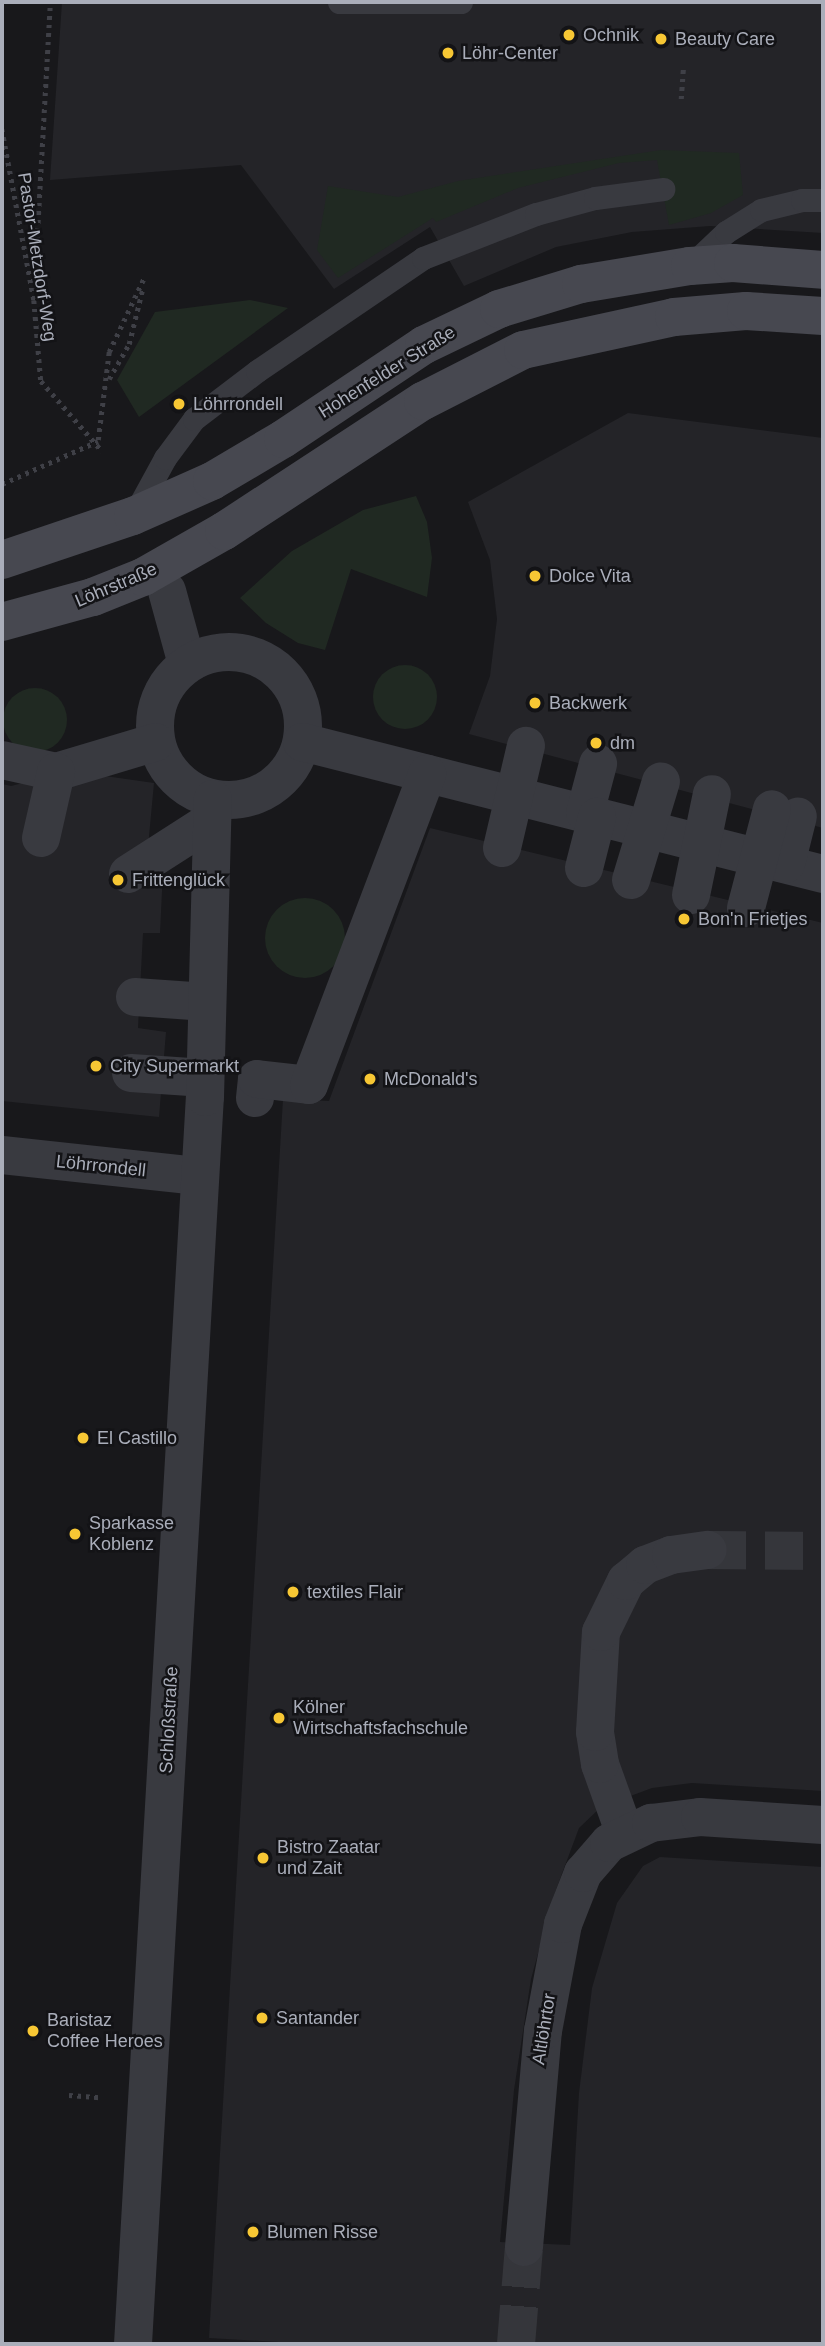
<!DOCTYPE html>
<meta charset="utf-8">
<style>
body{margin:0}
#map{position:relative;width:825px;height:2346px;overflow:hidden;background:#18181b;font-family:Arial,sans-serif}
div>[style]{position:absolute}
.built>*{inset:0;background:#242428}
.green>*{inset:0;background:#202922}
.round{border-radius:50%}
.street-tunnel>*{height:38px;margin-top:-19px;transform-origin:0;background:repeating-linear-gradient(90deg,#35363b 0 38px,transparent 0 57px)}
.path>*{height:4.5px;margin-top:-2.25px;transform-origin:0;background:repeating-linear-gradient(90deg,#3f4047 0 3.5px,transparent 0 8.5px)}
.lane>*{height:23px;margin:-11.5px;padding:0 11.5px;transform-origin:11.5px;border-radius:11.5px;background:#393a40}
.street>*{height:38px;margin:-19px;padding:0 19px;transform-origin:19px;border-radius:19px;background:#393a40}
.street>.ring{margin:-19px;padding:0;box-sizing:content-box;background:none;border:38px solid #393a40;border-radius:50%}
.secondary>*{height:38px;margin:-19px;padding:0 19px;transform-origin:19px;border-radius:19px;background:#474850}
.dots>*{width:19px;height:19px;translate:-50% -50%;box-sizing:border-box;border:4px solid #131316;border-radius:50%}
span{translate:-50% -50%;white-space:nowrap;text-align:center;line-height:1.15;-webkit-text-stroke:5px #131316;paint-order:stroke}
.poi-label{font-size:18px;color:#aaaeba}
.left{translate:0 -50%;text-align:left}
.street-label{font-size:18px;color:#aaaeba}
.frame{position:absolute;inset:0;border:4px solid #aaaeba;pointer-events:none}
</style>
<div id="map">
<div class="built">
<i style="clip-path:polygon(62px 2px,823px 2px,823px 233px,710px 226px,632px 232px,556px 247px,464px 286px,430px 227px,334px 289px,241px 165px,50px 180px)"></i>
<i style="clip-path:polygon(628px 413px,823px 438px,823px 828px,469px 734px,490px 676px,497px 619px,490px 560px,468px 502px)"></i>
<i style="clip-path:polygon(70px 771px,154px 783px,148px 847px,164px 849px,160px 933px,143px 933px,138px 1028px,166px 1032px,159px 1117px,2px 1101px,2px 784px,11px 786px)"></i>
<i style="clip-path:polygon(430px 828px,823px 923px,823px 1791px,692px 1783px,652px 1788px,601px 1807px,579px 1828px,554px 1895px,531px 1979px,514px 2090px,500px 2242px,570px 2245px,579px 2093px,592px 1988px,617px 1903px,643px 1866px,660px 1857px,823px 1867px,823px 2344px,312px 2344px,209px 2338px,283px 1099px,329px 1101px)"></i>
</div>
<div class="green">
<i style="clip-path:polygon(661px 150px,739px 153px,743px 195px,711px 213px,669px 225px,657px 160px,619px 163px,518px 188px,436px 222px,433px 218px,338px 278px,317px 250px,328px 186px,398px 197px,458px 181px)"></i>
<i style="clip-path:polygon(250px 300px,288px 308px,139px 417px,117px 380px,155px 312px)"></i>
<i style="clip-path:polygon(416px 496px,427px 522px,432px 558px,427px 597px,351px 569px,325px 650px,298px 643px,266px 623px,240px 598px,292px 551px,363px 510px)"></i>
<i class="round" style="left:373px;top:665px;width:64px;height:64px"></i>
<i class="round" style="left:3px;top:688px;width:64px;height:64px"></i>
<i class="round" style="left:265px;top:898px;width:80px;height:80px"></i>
</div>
<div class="street-tunnel">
<i style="left:708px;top:1550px;width:115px;rotate:0.5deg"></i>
<i style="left:516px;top:2344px;width:97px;rotate:-85.3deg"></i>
</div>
<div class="path">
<i style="left:681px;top:99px;width:30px;rotate:-86deg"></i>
<i style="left:2px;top:129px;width:174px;rotate:79.4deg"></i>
<i style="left:34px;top:300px;width:81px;rotate:85.1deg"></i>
<i style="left:41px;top:381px;width:93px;rotate:48.9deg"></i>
<i style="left:34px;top:291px;width:289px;rotate:-86.8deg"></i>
<i style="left:109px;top:379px;width:40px;rotate:-60.3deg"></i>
<i style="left:129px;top:344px;width:59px;rotate:-76.2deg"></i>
<i style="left:98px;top:440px;width:89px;rotate:-82.9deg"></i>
<i style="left:109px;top:352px;width:84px;rotate:-64.7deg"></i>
<i style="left:2px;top:484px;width:105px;rotate:-24.1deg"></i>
<i style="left:69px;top:2095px;width:31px;rotate:4deg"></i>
</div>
<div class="lane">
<i style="left:339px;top:2px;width:122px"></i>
<i style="left:690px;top:266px;width:50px;rotate:-43.4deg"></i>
<i style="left:726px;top:232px;width:41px;rotate:-32.2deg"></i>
<i style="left:761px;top:210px;width:42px;rotate:-13.7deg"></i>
<i style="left:802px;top:200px;width:21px"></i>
<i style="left:135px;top:513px;width:63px;rotate:-61.4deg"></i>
<i style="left:165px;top:458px;width:49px;rotate:-53.4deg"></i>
<i style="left:194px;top:419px;width:79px;rotate:-37.3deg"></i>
<i style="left:257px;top:371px;width:201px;rotate:-34.2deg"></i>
<i style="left:423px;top:258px;width:121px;rotate:-21.3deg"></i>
<i style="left:536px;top:214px;width:61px;rotate:-15.2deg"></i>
<i style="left:595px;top:198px;width:69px;rotate:-7.5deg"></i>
</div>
<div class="street">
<i style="left:167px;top:591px;width:76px;rotate:74.7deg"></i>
<i class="ring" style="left:155px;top:652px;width:110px;height:110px"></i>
<i style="left:302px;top:742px;width:537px;rotate:14.22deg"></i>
<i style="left:2px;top:760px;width:55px;rotate:12.5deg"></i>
<i style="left:56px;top:772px;width:104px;rotate:-16.7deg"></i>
<i style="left:585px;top:813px;width:51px;rotate:-75.1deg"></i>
<i style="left:41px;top:838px;width:68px;rotate:-77.2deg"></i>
<i style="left:502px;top:848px;width:105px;rotate:-76.8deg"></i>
<i style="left:786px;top:864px;width:49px;rotate:-76deg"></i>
<i style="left:584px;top:868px;width:53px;rotate:-75.7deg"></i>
<i style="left:128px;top:874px;width:100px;rotate:-32.7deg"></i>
<i style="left:631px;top:880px;width:103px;rotate:-73.1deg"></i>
<i style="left:691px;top:895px;width:103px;rotate:-78.3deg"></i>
<i style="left:746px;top:908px;width:102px;rotate:-75.3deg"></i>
<i style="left:135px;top:997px;width:72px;rotate:4deg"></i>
<i style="left:131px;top:1073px;width:74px;rotate:3.9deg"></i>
<i style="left:255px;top:1098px;width:19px;rotate:-84deg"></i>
<i style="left:257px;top:1079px;width:52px;rotate:6.6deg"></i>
<i style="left:309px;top:1085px;width:333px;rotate:-69.2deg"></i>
<i style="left:2px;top:1155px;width:198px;rotate:6.1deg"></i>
<i style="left:625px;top:1834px;width:74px;rotate:-109.7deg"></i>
<i style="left:600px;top:1764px;width:32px;rotate:-99deg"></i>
<i style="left:595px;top:1732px;width:100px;rotate:-86.6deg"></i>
<i style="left:601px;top:1632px;width:57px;rotate:-63.9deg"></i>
<i style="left:626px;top:1581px;width:25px;rotate:-40deg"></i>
<i style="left:645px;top:1565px;width:28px;rotate:-21deg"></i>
<i style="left:671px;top:1555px;width:37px;rotate:-8deg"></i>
<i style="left:524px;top:2247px;width:217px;rotate:-85deg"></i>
<i style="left:543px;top:2031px;width:109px;rotate:-79.4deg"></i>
<i style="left:563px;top:1924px;width:55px;rotate:-68.6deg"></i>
<i style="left:583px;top:1873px;width:40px;rotate:-49deg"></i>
<i style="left:609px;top:1843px;width:47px;rotate:-25.5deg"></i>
<i style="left:651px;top:1823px;width:49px;rotate:-7deg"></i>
<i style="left:700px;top:1817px;width:123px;rotate:3.7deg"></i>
<i style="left:133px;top:2344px;width:1249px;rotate:-86.7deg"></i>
<i style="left:205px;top:1097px;width:298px;rotate:-88.5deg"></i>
</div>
<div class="secondary">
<i style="left:2px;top:560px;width:138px;rotate:-18.6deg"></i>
<i style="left:133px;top:516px;width:86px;rotate:-23.9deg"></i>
<i style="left:212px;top:481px;width:82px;rotate:-30.6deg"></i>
<i style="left:283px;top:439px;width:169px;rotate:-33.7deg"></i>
<i style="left:424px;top:345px;width:83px;rotate:-25.6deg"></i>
<i style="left:499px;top:309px;width:86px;rotate:-17deg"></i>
<i style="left:581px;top:284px;width:110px;rotate:-9.4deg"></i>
<i style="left:690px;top:266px;width:43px;rotate:-4deg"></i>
<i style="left:733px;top:263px;width:90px;rotate:4.4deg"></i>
<i style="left:2px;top:622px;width:94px;rotate:-15.4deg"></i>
<i style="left:93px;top:597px;width:54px;rotate:-21.8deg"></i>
<i style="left:143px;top:577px;width:93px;rotate:-29.6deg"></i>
<i style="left:224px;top:531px;width:238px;rotate:-33.2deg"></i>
<i style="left:423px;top:401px;width:112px;rotate:-27deg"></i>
<i style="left:523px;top:350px;width:155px;rotate:-12.3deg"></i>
<i style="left:674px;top:317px;width:72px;rotate:-4.8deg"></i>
<i style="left:746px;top:311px;width:77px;rotate:3.7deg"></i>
</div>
<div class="dots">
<i style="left:569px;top:35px;background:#f7c734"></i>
<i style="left:661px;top:39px;background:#f7c734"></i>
<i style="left:448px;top:53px;background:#f7c734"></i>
<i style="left:179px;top:404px;background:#f7c734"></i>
<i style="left:535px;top:576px;background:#f7c734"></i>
<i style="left:535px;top:703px;background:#f7c734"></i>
<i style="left:596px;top:743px;background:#f7c734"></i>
<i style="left:118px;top:880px;background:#f7c734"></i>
<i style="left:684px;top:919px;background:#f7c734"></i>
<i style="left:96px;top:1066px;background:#f7c734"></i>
<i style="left:370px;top:1079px;background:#f7c734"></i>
<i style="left:83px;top:1438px;background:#f7c734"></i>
<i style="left:75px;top:1534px;background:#f7c734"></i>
<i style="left:293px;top:1592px;background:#f7c734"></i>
<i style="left:279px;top:1718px;background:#f7c734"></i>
<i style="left:263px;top:1858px;background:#f7c734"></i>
<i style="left:262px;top:2018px;background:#f7c734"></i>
<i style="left:33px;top:2031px;background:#f7c734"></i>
<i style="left:253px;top:2232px;background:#f7c734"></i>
</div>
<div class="poi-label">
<span class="left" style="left:583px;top:35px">Ochnik</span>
<span class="left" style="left:675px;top:39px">Beauty Care</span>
<span class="left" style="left:462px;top:53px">Löhr-Center</span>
<span class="left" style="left:193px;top:404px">Löhrrondell</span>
<span class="left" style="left:549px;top:576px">Dolce Vita</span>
<span class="left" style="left:549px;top:703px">Backwerk</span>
<span class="left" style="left:610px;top:743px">dm</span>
<span class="left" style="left:132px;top:880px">Frittenglück</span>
<span class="left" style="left:698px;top:919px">Bon'n Frietjes</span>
<span class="left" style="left:110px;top:1066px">City Supermarkt</span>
<span class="left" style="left:384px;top:1079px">McDonald's</span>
<span class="left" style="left:97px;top:1438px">El Castillo</span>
<span class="left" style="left:89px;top:1534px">Sparkasse<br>Koblenz</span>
<span class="left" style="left:307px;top:1592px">textiles Flair</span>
<span class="left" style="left:293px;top:1718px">Kölner<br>Wirtschaftsfachschule</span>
<span class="left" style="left:277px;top:1858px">Bistro Zaatar<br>und Zait</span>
<span class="left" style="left:276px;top:2018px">Santander</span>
<span class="left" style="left:47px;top:2031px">Baristaz<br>Coffee Heroes</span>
<span class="left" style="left:267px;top:2232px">Blumen Risse</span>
</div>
<div class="street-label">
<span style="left:37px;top:257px;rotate:81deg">Pastor-Metzdorf-Weg</span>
<span style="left:387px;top:372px;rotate:-32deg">Hohenfelder Straße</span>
<span style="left:116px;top:585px;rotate:-23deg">Löhrstraße</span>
<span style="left:101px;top:1166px;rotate:6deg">Löhrrondell</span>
<span style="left:169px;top:1720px;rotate:-87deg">Schloßstraße</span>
<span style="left:544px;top:2029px;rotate:-81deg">Altlöhrtor</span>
</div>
<div class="frame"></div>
</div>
